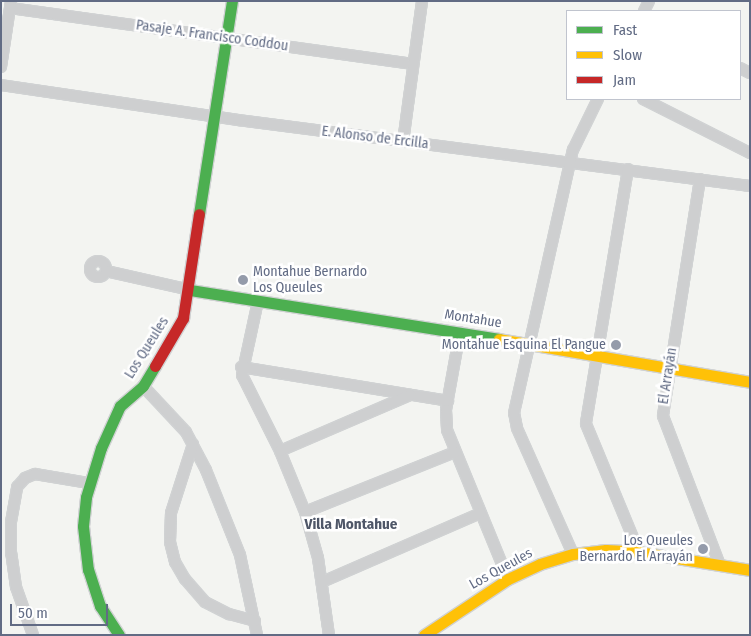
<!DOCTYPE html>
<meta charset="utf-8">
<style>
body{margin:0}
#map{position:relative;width:751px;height:636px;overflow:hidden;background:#f3f4f1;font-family:"Fira Sans Condensed",sans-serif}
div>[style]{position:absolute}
.roads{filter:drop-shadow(1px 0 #d0d2d3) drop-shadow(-1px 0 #d0d2d3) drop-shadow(0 1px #d0d2d3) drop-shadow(0 -1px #d0d2d3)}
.street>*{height:10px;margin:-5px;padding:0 5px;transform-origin:5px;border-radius:5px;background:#cecfd0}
.street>.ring{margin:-5px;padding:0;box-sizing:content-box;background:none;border:10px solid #cecfd0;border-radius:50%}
.fast>*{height:11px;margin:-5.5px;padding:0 5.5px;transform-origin:5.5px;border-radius:5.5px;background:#4caf50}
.slow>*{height:11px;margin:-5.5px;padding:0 5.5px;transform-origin:5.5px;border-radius:5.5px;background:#ffc107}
.jam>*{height:11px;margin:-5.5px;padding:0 5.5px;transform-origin:5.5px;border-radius:5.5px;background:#c62828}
.dots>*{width:14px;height:14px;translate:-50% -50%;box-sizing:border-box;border:2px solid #fff;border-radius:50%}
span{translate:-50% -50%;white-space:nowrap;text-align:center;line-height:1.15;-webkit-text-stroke:5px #fff;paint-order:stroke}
.street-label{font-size:14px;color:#616b84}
.poi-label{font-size:14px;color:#616b84}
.left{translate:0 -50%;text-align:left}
.right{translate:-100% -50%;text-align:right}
.neighbourhood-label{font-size:15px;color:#4f5768;font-weight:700}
.frame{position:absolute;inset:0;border:2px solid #616b84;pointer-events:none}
.legend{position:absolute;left:566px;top:10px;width:175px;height:90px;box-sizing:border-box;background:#fff;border:1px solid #c0c4ce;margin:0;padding:6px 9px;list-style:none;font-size:15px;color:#616b84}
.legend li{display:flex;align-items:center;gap:10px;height:25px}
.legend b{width:25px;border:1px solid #c0c4ce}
.scale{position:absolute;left:10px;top:604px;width:98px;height:22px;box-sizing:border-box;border:2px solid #616b84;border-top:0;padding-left:6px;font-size:15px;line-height:18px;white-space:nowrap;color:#616b84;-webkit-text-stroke:4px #fff;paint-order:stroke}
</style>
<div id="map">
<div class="roads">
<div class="street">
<i style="left:10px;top:8px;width:407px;rotate:7.9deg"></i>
<i style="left:644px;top:11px;width:11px;rotate:-63deg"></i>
<i style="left:1px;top:67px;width:67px;rotate:-81.4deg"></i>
<i style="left:740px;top:68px;width:11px;rotate:27deg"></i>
<i style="left:1px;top:85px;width:240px;rotate:8.4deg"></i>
<i style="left:238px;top:120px;width:516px;rotate:7.35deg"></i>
<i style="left:643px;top:99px;width:120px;rotate:26.8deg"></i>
<i style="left:403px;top:142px;width:142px;rotate:-82.3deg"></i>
<i style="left:628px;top:169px;width:258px;rotate:99.4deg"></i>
<i style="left:586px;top:424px;width:139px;rotate:67.5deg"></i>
<i style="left:700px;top:179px;width:240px;rotate:98.9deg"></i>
<i style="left:663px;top:416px;width:160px;rotate:69.1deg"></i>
<i class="ring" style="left:90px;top:261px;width:6px;height:6px"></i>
<i style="left:106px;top:271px;width:86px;rotate:12.7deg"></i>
<i style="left:258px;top:301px;width:76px;rotate:102.2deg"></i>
<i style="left:242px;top:375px;width:85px;rotate:63.4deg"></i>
<i style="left:280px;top:451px;width:66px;rotate:67.7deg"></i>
<i style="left:305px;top:512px;width:48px;rotate:74.2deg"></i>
<i style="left:318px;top:558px;width:78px;rotate:81.9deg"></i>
<i style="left:460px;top:332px;width:79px;rotate:100.2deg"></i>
<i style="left:446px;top:410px;width:20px;rotate:87deg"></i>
<i style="left:447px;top:430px;width:161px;rotate:67.7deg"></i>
<i style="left:241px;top:367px;width:210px;rotate:9.3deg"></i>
<i style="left:143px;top:386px;width:63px;rotate:46.9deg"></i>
<i style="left:186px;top:432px;width:43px;rotate:62.2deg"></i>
<i style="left:206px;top:470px;width:92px;rotate:68.2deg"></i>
<i style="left:240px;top:555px;width:82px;rotate:78deg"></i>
<i style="left:193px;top:444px;width:72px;rotate:107.7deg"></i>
<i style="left:171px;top:513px;width:29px;rotate:92deg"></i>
<i style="left:170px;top:542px;width:21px;rotate:76deg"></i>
<i style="left:175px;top:562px;width:20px;rotate:60deg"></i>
<i style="left:185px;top:579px;width:30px;rotate:49deg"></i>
<i style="left:205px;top:602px;width:27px;rotate:27deg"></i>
<i style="left:229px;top:614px;width:27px;rotate:15deg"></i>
<i style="left:280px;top:451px;width:142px;rotate:-23.3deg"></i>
<i style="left:305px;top:512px;width:162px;rotate:-21.8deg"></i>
<i style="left:573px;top:554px;width:138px;rotate:-114deg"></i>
<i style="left:517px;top:428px;width:15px;rotate:-101deg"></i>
<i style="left:514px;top:413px;width:270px;rotate:-77.4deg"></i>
<i style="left:573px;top:150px;width:57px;rotate:-63.9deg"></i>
<i style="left:322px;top:582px;width:173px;rotate:-23.5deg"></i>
<i style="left:33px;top:635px;width:51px;rotate:-109.5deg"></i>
<i style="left:16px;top:587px;width:34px;rotate:-98deg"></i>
<i style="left:11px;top:553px;width:31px;rotate:-90deg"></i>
<i style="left:11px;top:522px;width:36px;rotate:-80deg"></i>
<i style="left:17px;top:487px;width:12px;rotate:-48deg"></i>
<i style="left:25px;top:478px;width:11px;rotate:-22deg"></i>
<i style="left:35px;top:474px;width:55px;rotate:9.5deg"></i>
</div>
<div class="fast">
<i style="left:199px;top:214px;width:216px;rotate:-81.2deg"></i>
<i style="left:190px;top:290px;width:313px;rotate:9deg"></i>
<i style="left:119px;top:635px;width:35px;rotate:-123deg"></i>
<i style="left:100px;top:606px;width:38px;rotate:-108deg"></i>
<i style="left:88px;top:570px;width:44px;rotate:-96.5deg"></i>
<i style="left:83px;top:526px;width:29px;rotate:-84deg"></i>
<i style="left:86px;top:497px;width:51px;rotate:-73deg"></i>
<i style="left:101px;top:448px;width:46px;rotate:-65.7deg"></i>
<i style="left:120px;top:406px;width:30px;rotate:-41deg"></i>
<i style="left:143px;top:386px;width:23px;rotate:-59deg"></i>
</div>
<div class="slow">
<i style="left:499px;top:339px;width:255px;rotate:9.7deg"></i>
<i style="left:424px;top:635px;width:101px;rotate:-33.7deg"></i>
<i style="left:508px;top:579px;width:35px;rotate:-25deg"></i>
<i style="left:540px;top:564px;width:34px;rotate:-17deg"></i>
<i style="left:573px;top:554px;width:33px;rotate:-7deg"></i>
<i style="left:606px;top:550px;width:33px;rotate:3deg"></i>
<i style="left:639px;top:552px;width:112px;rotate:9.2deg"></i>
</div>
<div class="jam">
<i style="left:155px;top:366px;width:56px;rotate:-59.7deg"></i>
<i style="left:183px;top:318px;width:105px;rotate:-81.3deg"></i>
</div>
</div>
<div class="dots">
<i style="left:243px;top:280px;background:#949baa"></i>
<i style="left:616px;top:345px;background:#949baa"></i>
<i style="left:703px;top:549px;background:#949baa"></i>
</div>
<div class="street-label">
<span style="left:212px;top:36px;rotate:8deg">Pasaje A. Francisco Coddou</span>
<span style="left:375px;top:138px;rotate:7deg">E. Alonso de Ercilla</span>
<span style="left:473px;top:319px;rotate:9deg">Montahue</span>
<span style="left:147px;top:348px;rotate:-58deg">Los Queules</span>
<span style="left:668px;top:376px;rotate:-81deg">El Arrayán</span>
<span style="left:501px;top:569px;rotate:-29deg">Los Queules</span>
</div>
<div class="poi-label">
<span class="left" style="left:253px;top:280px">Montahue Bernardo<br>Los Queules</span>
<span class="right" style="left:606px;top:345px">Montahue Esquina El Pangue</span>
<span class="right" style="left:693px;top:549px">Los Queules<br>Bernardo El Arrayán</span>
</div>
<div class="neighbourhood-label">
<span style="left:351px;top:525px">Villa Montahue</span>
</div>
<div class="frame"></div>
<ul class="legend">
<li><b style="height:6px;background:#4caf50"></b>Fast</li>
<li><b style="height:6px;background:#ffc107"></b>Slow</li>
<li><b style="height:6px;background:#c62828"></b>Jam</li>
</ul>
<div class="scale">50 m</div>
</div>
